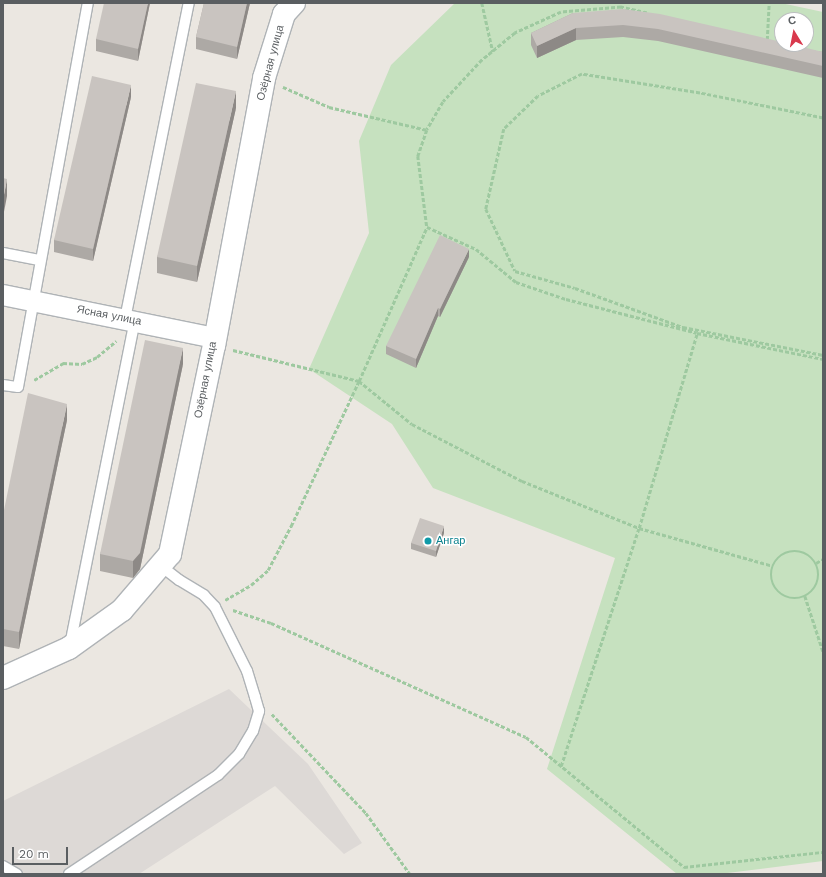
<!DOCTYPE html>
<meta charset="utf-8">
<style>
body{margin:0}
#map{position:relative;width:826px;height:877px;overflow:hidden;background:#ebe7e1;font-family:"Work Sans",sans-serif}
div>[style]{position:absolute}
.industrial>*{inset:0;background:#ddd9d6}
.green>*{inset:0;background:#c6e1bf}
.path>*{height:2.5px;margin-top:-1.25px;transform-origin:0;background:repeating-linear-gradient(90deg,#9ec9a0 0 4px,transparent 0 6px)}
.path>.ring{margin:-1.25px;padding:0;box-sizing:content-box;background:none;border:2.5px solid #9ec9a0;border-radius:50%}
.roads{filter:drop-shadow(1px 0 #afb3b6) drop-shadow(-1px 0 #afb3b6) drop-shadow(0 1px #afb3b6) drop-shadow(0 -1px #afb3b6)}
.service>*{height:10px;margin:-5px;padding:0 5px;transform-origin:5px;border-radius:5px;background:#fff}
.minor>*{height:20px;margin:-10px;padding:0 10px;transform-origin:10px;border-radius:10px;background:#fff}
.tertiary>*{height:22px;margin:-11px;padding:0 11px;transform-origin:11px;border-radius:11px;background:#fff}
.wall>*{inset:0;background:#ada9a5}
.shaded-wall>*{inset:0;background:#8d8986}
.building>*{inset:0;background:#c9c4c0}
.dots>*{width:11px;height:11px;translate:-50% -50%;box-sizing:border-box;border:2px solid #fff;border-radius:50%}
span{translate:-50% -50%;white-space:nowrap;text-align:center;line-height:1.15;-webkit-text-stroke:3px #fff;paint-order:stroke}
.street-label{font-size:11px;color:#5a5e61}
.culture-label{font-size:11px;color:#0d838f}
.left{translate:0 -50%;text-align:left}
.frame{position:absolute;inset:0;border:4px solid #5a5e61;pointer-events:none}
.north{position:absolute;left:774px;top:12px;width:40px;height:40px;box-sizing:border-box;background:#fff;border:1px solid #bdbfc0;border-radius:50%;rotate:350deg;font-size:11px;font-weight:700;line-height:16px;text-align:center;color:#5a5e61}
.north::after{content:'';display:block;margin:auto;width:14px;height:18px;background:#d9394d;clip-path:polygon(50% 0,100% 100%,50% 72%,0 100%)}
.scale{position:absolute;left:12px;top:847px;width:56px;height:18px;box-sizing:border-box;border:2px solid #5a5e61;border-top:0;padding-left:5px;font-size:12px;line-height:14px;white-space:nowrap;color:#5a5e61;-webkit-text-stroke:3px #fff;paint-order:stroke}
</style>
<div id="map">
<div class="industrial">
<i style="clip-path:polygon(229px 689px,308px 764px,362px 843px,344px 854px,275px 786px,139px 874px,3px 874px,3px 801px)"></i>
</div>
<div class="green">
<i style="clip-path:polygon(evenodd,455px 3px,781px 3px,823px 12px,823px 861px,719px 874px,677px 874px,547px 769px,615px 558px,433px 488px,392px 424px,309px 369px,369px 233px,359px 141px,391px 65px,455px 3px,782px 20px,806px 20px,806px 44px,782px 44px,782px 20px)"></i>
</div>
<div class="path">
<i style="left:482px;top:3px;width:50px;rotate:77.3deg"></i>
<i style="left:647px;top:13px;width:27px;rotate:-167deg"></i>
<i style="left:621px;top:7px;width:60px;rotate:175.2deg"></i>
<i style="left:561px;top:12px;width:51px;rotate:155.5deg"></i>
<i style="left:515px;top:33px;width:43px;rotate:140.7deg"></i>
<i style="left:482px;top:60px;width:57px;rotate:132.9deg"></i>
<i style="left:443px;top:102px;width:32px;rotate:120deg"></i>
<i style="left:427px;top:130px;width:28px;rotate:109deg"></i>
<i style="left:418px;top:156px;width:72px;rotate:82.8deg"></i>
<i style="left:427px;top:227px;width:54px;rotate:24.2deg"></i>
<i style="left:476px;top:249px;width:52px;rotate:39.5deg"></i>
<i style="left:516px;top:282px;width:53px;rotate:18.8deg"></i>
<i style="left:566px;top:299px;width:135px;rotate:14.5deg"></i>
<i style="left:697px;top:333px;width:129px;rotate:11.7deg"></i>
<i style="left:767px;top:40px;width:37px;rotate:-87deg"></i>
<i style="left:283px;top:87px;width:50px;rotate:23.5deg"></i>
<i style="left:329px;top:107px;width:101px;rotate:13.2deg"></i>
<i style="left:823px;top:118px;width:126px;rotate:-168.5deg"></i>
<i style="left:700px;top:93px;width:120px;rotate:-170.9deg"></i>
<i style="left:582px;top:74px;width:49px;rotate:153.4deg"></i>
<i style="left:538px;top:96px;width:47px;rotate:135.9deg"></i>
<i style="left:504px;top:129px;width:82px;rotate:102.7deg"></i>
<i style="left:486px;top:209px;width:68px;rotate:64.9deg"></i>
<i style="left:515px;top:271px;width:62px;rotate:15.8deg"></i>
<i style="left:575px;top:288px;width:115px;rotate:19.9deg"></i>
<i style="left:683px;top:327px;width:143px;rotate:11.3deg"></i>
<i style="left:233px;top:350px;width:130px;rotate:13.8deg"></i>
<i style="left:359px;top:381px;width:68px;rotate:39.1deg"></i>
<i style="left:412px;top:424px;width:124px;rotate:27.4deg"></i>
<i style="left:522px;top:481px;width:126px;rotate:21.9deg"></i>
<i style="left:639px;top:528px;width:139px;rotate:15.8deg"></i>
<i style="left:34px;top:380px;width:34px;rotate:-30deg"></i>
<i style="left:63px;top:363px;width:19px;rotate:3deg"></i>
<i style="left:82px;top:364px;width:17px;rotate:-25deg"></i>
<i style="left:97px;top:357px;width:25px;rotate:-40deg"></i>
<i class="ring" style="left:771px;top:551px;width:45.5px;height:45.5px"></i>
<i style="left:816px;top:563px;width:8px;rotate:-30deg"></i>
<i style="left:805px;top:596px;width:58px;rotate:71.9deg"></i>
<i style="left:225px;top:600px;width:30px;rotate:-30deg"></i>
<i style="left:251px;top:585px;width:23px;rotate:-41deg"></i>
<i style="left:268px;top:570px;width:50px;rotate:-62.4deg"></i>
<i style="left:291px;top:526px;width:160px;rotate:-64.9deg"></i>
<i style="left:359px;top:381px;width:168px;rotate:-66.2deg"></i>
<i style="left:233px;top:610px;width:40px;rotate:18.9deg"></i>
<i style="left:271px;top:623px;width:279px;rotate:24.1deg"></i>
<i style="left:526px;top:737px;width:205px;rotate:39.4deg"></i>
<i style="left:684px;top:867px;width:140px;rotate:-6.2deg"></i>
<i style="left:272px;top:714px;width:137px;rotate:46.5deg"></i>
<i style="left:366px;top:813px;width:75px;rotate:54.2deg"></i>
<i style="left:561px;top:766px;width:250px;rotate:-71.9deg"></i>
<i style="left:639px;top:528px;width:202px;rotate:-73.4deg"></i>
</div>
<div class="roads">
<div class="service">
<i style="left:3px;top:253px;width:38px;rotate:11deg"></i>
<i style="left:125px;top:319px;width:322px;rotate:-78.6deg"></i>
<i style="left:3px;top:385px;width:15px;rotate:8deg"></i>
<i style="left:18px;top:387px;width:390px;rotate:-79.7deg"></i>
<i style="left:70px;top:645px;width:330px;rotate:-78.7deg"></i>
<i style="left:3px;top:866px;width:16px;rotate:30deg"></i>
<i style="left:69px;top:874px;width:179px;rotate:-33.6deg"></i>
<i style="left:218px;top:775px;width:30px;rotate:-45deg"></i>
<i style="left:239px;top:754px;width:27px;rotate:-59deg"></i>
<i style="left:253px;top:731px;width:21px;rotate:-73deg"></i>
<i style="left:259px;top:711px;width:15px;rotate:-106deg"></i>
<i style="left:255px;top:697px;width:27px;rotate:-107deg"></i>
<i style="left:247px;top:671px;width:72px;rotate:-116.6deg"></i>
<i style="left:215px;top:607px;width:16px;rotate:-133deg"></i>
<i style="left:204px;top:595px;width:29px;rotate:-149deg"></i>
<i style="left:179px;top:580px;width:24px;rotate:-142deg"></i>
</div>
<div class="minor">
<i style="left:3px;top:295px;width:216px;rotate:11.5deg"></i>
</div>
<div class="tertiary">
<i style="left:3px;top:678px;width:72px;rotate:-24.4deg"></i>
<i style="left:69px;top:648px;width:65px;rotate:-35.6deg"></i>
<i style="left:122px;top:610px;width:74px;rotate:-49.4deg"></i>
<i style="left:170px;top:554px;width:213px;rotate:-78.1deg"></i>
<i style="left:214px;top:346px;width:273px;rotate:-79.4deg"></i>
<i style="left:264px;top:78px;width:67px;rotate:-72.6deg"></i>
<i style="left:284px;top:14px;width:15px;rotate:-48deg"></i>
</div>
</div>
<div class="wall">
<i style="clip-path:polygon(150px 3px,138px 61px,96px 51px,96px 39px)"></i>
<i style="clip-path:polygon(204px 3px,250px 3px,237px 59px,196px 49px,196px 37px)"></i>
<i style="clip-path:polygon(573px 13px,823px 52px,823px 78px,658px 41px,623px 37px,576px 40px,537px 58px,531px 45px,531px 33px)"></i>
<i style="clip-path:polygon(131px 97px,93px 261px,54px 252px,54px 240px)"></i>
<i style="clip-path:polygon(236px 108px,197px 282px,157px 273px,157px 257px)"></i>
<i style="clip-path:polygon(469px 257px,440px 317px,438px 316px,416px 368px,386px 354px,386px 346px)"></i>
<i style="clip-path:polygon(183px 364px,140px 569px,133px 578px,100px 571px,100px 554px)"></i>
<i style="clip-path:polygon(67px 420px,19px 649px,3px 646px,3px 515px)"></i>
<i style="clip-path:polygon(444px 533px,436px 557px,411px 549px,411px 543px)"></i>
</div>
<div class="shaded-wall">
<i style="clip-path:polygon(148px 3px,150px 3px,138px 61px,138px 49px)"></i>
<i style="clip-path:polygon(247px 3px,250px 3px,237px 59px,237px 47px)"></i>
<i style="clip-path:polygon(576px 28px,576px 40px,537px 58px,537px 46px)"></i>
<i style="clip-path:polygon(131px 85px,131px 97px,93px 261px,93px 249px)"></i>
<i style="clip-path:polygon(236px 91px,236px 108px,197px 282px,197px 266px)"></i>
<i style="clip-path:polygon(7px 179px,7px 196px,3px 217px,3px 200px)"></i>
<i style="clip-path:polygon(469px 249px,469px 257px,440px 317px,440px 309px)"></i>
<i style="clip-path:polygon(438px 308px,438px 316px,416px 368px,416px 359px)"></i>
<i style="clip-path:polygon(183px 348px,183px 364px,140px 569px,133px 578px,133px 561px)"></i>
<i style="clip-path:polygon(67px 404px,67px 420px,19px 649px,19px 632px)"></i>
<i style="clip-path:polygon(444px 526px,444px 533px,436px 557px,436px 551px)"></i>
</div>
<div class="building">
<i style="clip-path:polygon(104px 3px,148px 3px,138px 49px,96px 39px)"></i>
<i style="clip-path:polygon(204px 3px,247px 3px,237px 47px,196px 37px)"></i>
<i style="clip-path:polygon(623px 9px,660px 14px,782px 42px,782px 44px,790px 44px,823px 52px,823px 66px,658px 29px,623px 25px,576px 28px,537px 46px,531px 33px,573px 13px)"></i>
<i style="clip-path:polygon(92px 76px,131px 85px,93px 249px,54px 240px)"></i>
<i style="clip-path:polygon(196px 83px,236px 91px,197px 266px,157px 257px)"></i>
<i style="clip-path:polygon(3px 178px,7px 179px,3px 200px)"></i>
<i style="clip-path:polygon(440px 235px,469px 249px,440px 309px,438px 308px,416px 359px,386px 346px)"></i>
<i style="clip-path:polygon(145px 340px,183px 348px,140px 553px,133px 561px,100px 554px)"></i>
<i style="clip-path:polygon(28px 393px,67px 404px,19px 632px,3px 629px,3px 515px)"></i>
<i style="clip-path:polygon(420px 518px,444px 526px,436px 551px,411px 543px)"></i>
</div>
<div class="dots">
<i style="left:428px;top:541px;background:#0f9aa8"></i>
</div>
<div class="street-label">
<span style="left:271px;top:63px;rotate:-75deg">Озёрная улица</span>
<span style="left:109px;top:316px;rotate:11deg">Ясная улица</span>
<span style="left:206px;top:380px;rotate:-79deg">Озёрная улица</span>
</div>
<div class="culture-label">
<span class="left" style="left:436px;top:541px">Ангар</span>
</div>
<div class="frame"></div>
<div class="north">С</div>
<div class="scale">20 m</div>
</div>
